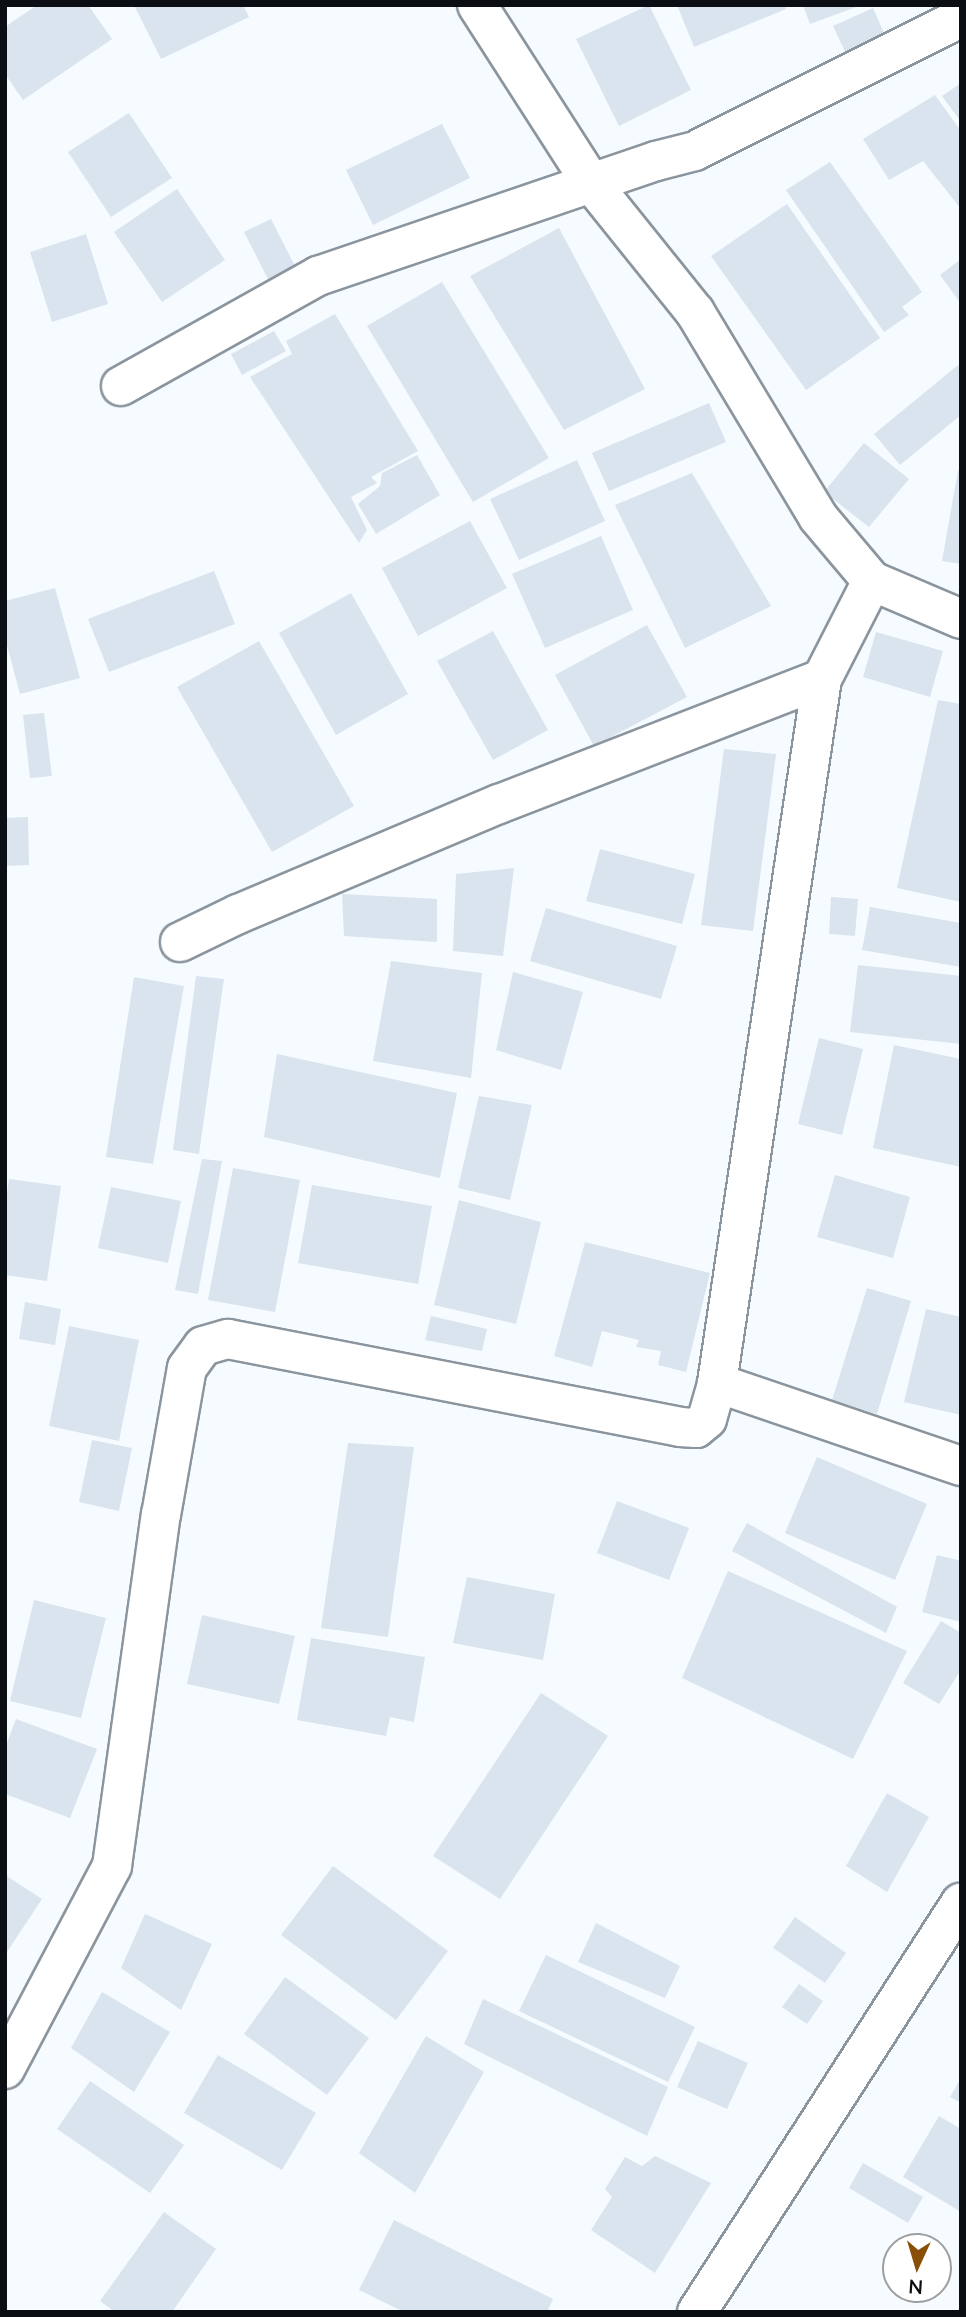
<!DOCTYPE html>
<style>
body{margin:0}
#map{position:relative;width:966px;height:2317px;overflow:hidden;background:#f6fbff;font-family:Lato,sans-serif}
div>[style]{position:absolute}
.building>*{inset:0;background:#d9e4ee}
.roads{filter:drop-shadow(2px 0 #8b959e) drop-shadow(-2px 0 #8b959e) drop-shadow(0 2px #8b959e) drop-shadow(0 -2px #8b959e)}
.street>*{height:38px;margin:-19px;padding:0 19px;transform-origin:19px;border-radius:19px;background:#fff}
span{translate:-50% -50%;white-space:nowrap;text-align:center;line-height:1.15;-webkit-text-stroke:7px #fff;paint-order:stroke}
.frame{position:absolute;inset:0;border:7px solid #0b0e12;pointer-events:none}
.north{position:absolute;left:882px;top:2233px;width:70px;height:70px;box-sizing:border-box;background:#fff;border:2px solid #9d9fa0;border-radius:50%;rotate:184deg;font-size:19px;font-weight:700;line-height:28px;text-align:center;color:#0b0e12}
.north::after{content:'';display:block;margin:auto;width:24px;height:32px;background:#894f07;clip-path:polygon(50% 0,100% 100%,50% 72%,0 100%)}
</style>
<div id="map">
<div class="building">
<i style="clip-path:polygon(37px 5px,88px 5px,112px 39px,23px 100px,5px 74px,5px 27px)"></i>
<i style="clip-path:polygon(134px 5px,243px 5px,249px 17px,161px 59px)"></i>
<i style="clip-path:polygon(649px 5px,691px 90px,619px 126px,576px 39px)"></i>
<i style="clip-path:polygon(677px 5px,785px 5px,786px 9px,694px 47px)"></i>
<i style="clip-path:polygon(803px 5px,859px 5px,859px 6px,810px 24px)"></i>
<i style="clip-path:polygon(873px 8px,887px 40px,848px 58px,833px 26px)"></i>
<i style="clip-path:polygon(961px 83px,961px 122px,942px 96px)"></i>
<i style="clip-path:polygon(935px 95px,961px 131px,961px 209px,923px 161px,889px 180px,863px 139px)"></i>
<i style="clip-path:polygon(129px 113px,172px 178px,111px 217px,68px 152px)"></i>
<i style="clip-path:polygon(442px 124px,470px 178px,373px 225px,346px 170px)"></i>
<i style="clip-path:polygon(830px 162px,922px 292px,902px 307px,909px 315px,884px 332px,786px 190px)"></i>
<i style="clip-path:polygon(177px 189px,225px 260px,162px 302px,114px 232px)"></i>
<i style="clip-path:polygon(787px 204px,880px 338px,806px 390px,711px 256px)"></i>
<i style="clip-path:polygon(271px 219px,297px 270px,270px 283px,244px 232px)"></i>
<i style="clip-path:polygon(559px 228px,645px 389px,564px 430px,470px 276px)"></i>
<i style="clip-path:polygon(86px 234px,108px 304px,52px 322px,30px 252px)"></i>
<i style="clip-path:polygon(961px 259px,961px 304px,940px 275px)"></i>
<i style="clip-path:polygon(442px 282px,549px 458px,473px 502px,367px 326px)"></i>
<i style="clip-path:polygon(335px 314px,418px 451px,371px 477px,377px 483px,351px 497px,367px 530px,359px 543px,250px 377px,292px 354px,286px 341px)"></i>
<i style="clip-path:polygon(274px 331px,286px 351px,242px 375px,231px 354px)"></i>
<i style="clip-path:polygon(958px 365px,961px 369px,961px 415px,900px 465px,874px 434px)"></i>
<i style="clip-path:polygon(709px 403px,726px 442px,609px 491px,592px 453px)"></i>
<i style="clip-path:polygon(864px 443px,909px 479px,869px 527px,824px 492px)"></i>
<i style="clip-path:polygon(417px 455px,440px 495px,376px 534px,358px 504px,380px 486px,382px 473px)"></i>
<i style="clip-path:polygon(577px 460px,605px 521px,519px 560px,490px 499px)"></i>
<i style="clip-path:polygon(958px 470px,961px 471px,961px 564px,942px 561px)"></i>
<i style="clip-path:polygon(692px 473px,771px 606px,685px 648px,615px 505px)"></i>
<i style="clip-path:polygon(470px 521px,507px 588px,418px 636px,382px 568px)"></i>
<i style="clip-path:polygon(601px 536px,633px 610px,545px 648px,512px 574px)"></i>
<i style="clip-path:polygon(214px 571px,235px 624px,109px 672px,88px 619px)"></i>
<i style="clip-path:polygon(55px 588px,80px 678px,20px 694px,5px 638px,5px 601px)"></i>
<i style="clip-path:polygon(351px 593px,408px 694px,336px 735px,279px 633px)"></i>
<i style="clip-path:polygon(647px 625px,687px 697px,594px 746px,555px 675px)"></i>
<i style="clip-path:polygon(493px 631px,548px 730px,493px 760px,437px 661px)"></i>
<i style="clip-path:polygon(876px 632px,943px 651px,930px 697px,863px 677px)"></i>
<i style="clip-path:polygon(259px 641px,354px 806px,272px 852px,177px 687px)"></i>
<i style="clip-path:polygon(938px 700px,961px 704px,961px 902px,897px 888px)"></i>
<i style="clip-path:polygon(44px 713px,52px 776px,30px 778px,23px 715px)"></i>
<i style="clip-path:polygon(724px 749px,776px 754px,753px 931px,701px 925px)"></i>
<i style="clip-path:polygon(28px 817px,29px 865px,5px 866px,5px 818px)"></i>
<i style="clip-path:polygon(600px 849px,695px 874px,682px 924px,586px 901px)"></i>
<i style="clip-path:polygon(514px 868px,503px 956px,453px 951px,456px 874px)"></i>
<i style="clip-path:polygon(342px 894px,437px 899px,437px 942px,344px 936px)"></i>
<i style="clip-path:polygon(831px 897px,858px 899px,855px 936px,829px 934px)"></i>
<i style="clip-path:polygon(870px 907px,961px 923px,961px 967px,862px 950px)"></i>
<i style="clip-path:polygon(546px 908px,677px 946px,661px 999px,530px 961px)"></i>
<i style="clip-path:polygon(391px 961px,482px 973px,471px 1078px,373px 1061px)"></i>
<i style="clip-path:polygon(858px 965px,961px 976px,961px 1044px,850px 1032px)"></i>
<i style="clip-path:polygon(513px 972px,583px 992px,561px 1070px,496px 1050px)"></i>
<i style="clip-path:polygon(196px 976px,224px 979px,199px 1154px,173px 1150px)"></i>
<i style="clip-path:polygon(134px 977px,184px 986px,153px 1164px,106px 1157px)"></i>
<i style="clip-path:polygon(819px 1038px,863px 1049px,842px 1135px,798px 1124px)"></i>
<i style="clip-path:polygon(894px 1045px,961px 1059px,961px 1167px,873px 1148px)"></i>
<i style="clip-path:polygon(277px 1054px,457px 1093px,440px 1178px,264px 1137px)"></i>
<i style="clip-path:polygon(479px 1096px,532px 1105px,510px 1200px,458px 1188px)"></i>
<i style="clip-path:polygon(202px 1159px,222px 1161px,198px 1294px,175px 1290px)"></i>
<i style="clip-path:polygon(233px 1168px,300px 1180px,275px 1312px,208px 1300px)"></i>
<i style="clip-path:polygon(835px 1175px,910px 1197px,893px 1258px,817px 1237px)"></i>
<i style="clip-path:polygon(9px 1179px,61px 1186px,47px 1281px,5px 1275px,5px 1209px)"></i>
<i style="clip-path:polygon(312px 1185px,432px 1206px,418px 1284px,298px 1263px)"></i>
<i style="clip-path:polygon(111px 1187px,181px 1201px,168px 1263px,98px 1248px)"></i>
<i style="clip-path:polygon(459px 1200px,541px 1222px,516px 1324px,434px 1305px)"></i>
<i style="clip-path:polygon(585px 1242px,710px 1273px,686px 1372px,658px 1365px,661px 1351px,636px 1347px,639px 1340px,602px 1331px,592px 1367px,554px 1356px)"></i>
<i style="clip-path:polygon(867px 1288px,911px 1301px,877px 1414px,832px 1400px)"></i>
<i style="clip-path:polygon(25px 1302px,61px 1309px,55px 1345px,19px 1339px)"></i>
<i style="clip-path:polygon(926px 1309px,961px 1317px,961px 1415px,904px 1402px)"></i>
<i style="clip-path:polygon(431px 1316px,487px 1329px,482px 1351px,425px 1340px)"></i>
<i style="clip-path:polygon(69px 1326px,139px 1340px,119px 1441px,49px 1426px)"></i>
<i style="clip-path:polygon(92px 1440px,132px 1448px,119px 1511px,79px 1502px)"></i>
<i style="clip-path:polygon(348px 1443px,414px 1447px,388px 1637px,321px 1628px)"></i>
<i style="clip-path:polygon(817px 1457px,927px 1504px,895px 1580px,785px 1533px)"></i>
<i style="clip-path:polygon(617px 1501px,689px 1528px,669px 1580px,597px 1553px)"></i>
<i style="clip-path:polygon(747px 1523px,897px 1607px,886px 1633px,732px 1551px)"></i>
<i style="clip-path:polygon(937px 1555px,961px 1561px,961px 1622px,922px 1612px)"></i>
<i style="clip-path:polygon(728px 1571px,907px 1651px,853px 1759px,682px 1678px)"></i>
<i style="clip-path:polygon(467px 1577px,555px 1594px,543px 1660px,453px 1643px)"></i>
<i style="clip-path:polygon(34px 1600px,106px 1618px,81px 1718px,10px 1701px)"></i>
<i style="clip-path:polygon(202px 1615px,295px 1636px,279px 1704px,187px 1684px)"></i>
<i style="clip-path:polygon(941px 1621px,961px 1633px,961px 1670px,939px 1704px,903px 1683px)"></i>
<i style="clip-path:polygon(311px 1638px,425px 1657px,414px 1722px,390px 1717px,386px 1736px,297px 1720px)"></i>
<i style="clip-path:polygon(541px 1693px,608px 1736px,500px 1899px,433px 1856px)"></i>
<i style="clip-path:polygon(16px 1719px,97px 1749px,70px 1818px,5px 1794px,5px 1748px)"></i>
<i style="clip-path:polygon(887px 1793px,929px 1817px,887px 1892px,846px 1866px)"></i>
<i style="clip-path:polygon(333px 1866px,448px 1951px,396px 2020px,281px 1935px)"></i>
<i style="clip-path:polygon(5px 1875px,42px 1899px,5px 1955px)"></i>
<i style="clip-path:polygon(145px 1914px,212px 1944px,181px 2010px,121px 1968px)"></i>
<i style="clip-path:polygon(795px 1917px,846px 1953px,825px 1983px,773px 1948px)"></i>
<i style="clip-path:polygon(596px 1923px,680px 1966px,665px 1998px,578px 1962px)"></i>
<i style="clip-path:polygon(546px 1955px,695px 2027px,668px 2082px,519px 2011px)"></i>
<i style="clip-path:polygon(285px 1977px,369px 2038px,327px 2095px,244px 2034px)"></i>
<i style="clip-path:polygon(799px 1984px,823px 2001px,807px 2024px,782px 2007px)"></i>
<i style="clip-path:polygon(102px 1992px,170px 2032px,134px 2092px,71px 2048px)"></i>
<i style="clip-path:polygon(483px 1999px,668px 2087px,647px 2136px,464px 2044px)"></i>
<i style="clip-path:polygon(426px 2036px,484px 2072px,415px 2193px,359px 2153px)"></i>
<i style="clip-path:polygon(698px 2041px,748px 2063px,727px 2109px,677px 2087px)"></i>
<i style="clip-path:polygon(218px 2055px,316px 2113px,282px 2170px,184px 2113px)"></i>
<i style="clip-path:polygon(961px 2078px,961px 2103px,950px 2097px)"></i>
<i style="clip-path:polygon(90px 2081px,184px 2145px,150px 2193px,57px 2129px)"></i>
<i style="clip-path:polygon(939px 2116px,961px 2129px,961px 2212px,903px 2177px)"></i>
<i style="clip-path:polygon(655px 2156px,711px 2183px,655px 2273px,591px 2230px,612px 2197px,605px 2189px,625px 2157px,642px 2166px)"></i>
<i style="clip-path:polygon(863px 2163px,923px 2197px,908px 2223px,849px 2188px)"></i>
<i style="clip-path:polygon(164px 2212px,216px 2249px,172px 2312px,115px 2312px,100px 2301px)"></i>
<i style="clip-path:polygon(394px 2220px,553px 2299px,547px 2312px,404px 2312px,359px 2290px)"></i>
</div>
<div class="roads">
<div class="street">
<i style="left:477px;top:5px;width:213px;rotate:57.3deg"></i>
<i style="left:592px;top:184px;width:164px;rotate:51.2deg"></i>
<i style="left:695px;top:312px;width:239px;rotate:59deg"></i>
<i style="left:818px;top:517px;width:84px;rotate:49.8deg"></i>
<i style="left:872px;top:581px;width:97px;rotate:23.1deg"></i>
<i style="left:121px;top:386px;width:226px;rotate:-29.2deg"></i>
<i style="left:318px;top:276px;width:357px;rotate:-18.8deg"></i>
<i style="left:656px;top:161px;width:40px;rotate:-14.4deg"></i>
<i style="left:695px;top:151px;width:297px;rotate:-26.6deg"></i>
<i style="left:180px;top:942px;width:64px;rotate:-25.8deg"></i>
<i style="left:238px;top:914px;width:283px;rotate:-22.9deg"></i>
<i style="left:499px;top:804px;width:346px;rotate:-21.2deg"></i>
<i style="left:717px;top:1383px;width:258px;rotate:18.8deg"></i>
<i style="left:5px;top:2069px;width:229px;rotate:-62.2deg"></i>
<i style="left:112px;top:1866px;width:354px;rotate:-82.1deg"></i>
<i style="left:161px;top:1515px;width:149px;rotate:-80deg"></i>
<i style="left:187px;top:1368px;width:27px;rotate:-54deg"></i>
<i style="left:203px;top:1346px;width:26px;rotate:-16deg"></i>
<i style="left:228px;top:1339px;width:460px;rotate:11deg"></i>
<i style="left:680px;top:1427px;width:16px;rotate:4deg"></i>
<i style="left:696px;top:1428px;width:14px;rotate:-39deg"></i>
<i style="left:707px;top:1419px;width:37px;rotate:-74deg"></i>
<i style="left:717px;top:1383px;width:712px;rotate:-81.52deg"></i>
<i style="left:822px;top:679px;width:110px;rotate:-63deg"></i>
<i style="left:697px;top:2312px;width:487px;rotate:-57.2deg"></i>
</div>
</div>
<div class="frame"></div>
<div class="north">N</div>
</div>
